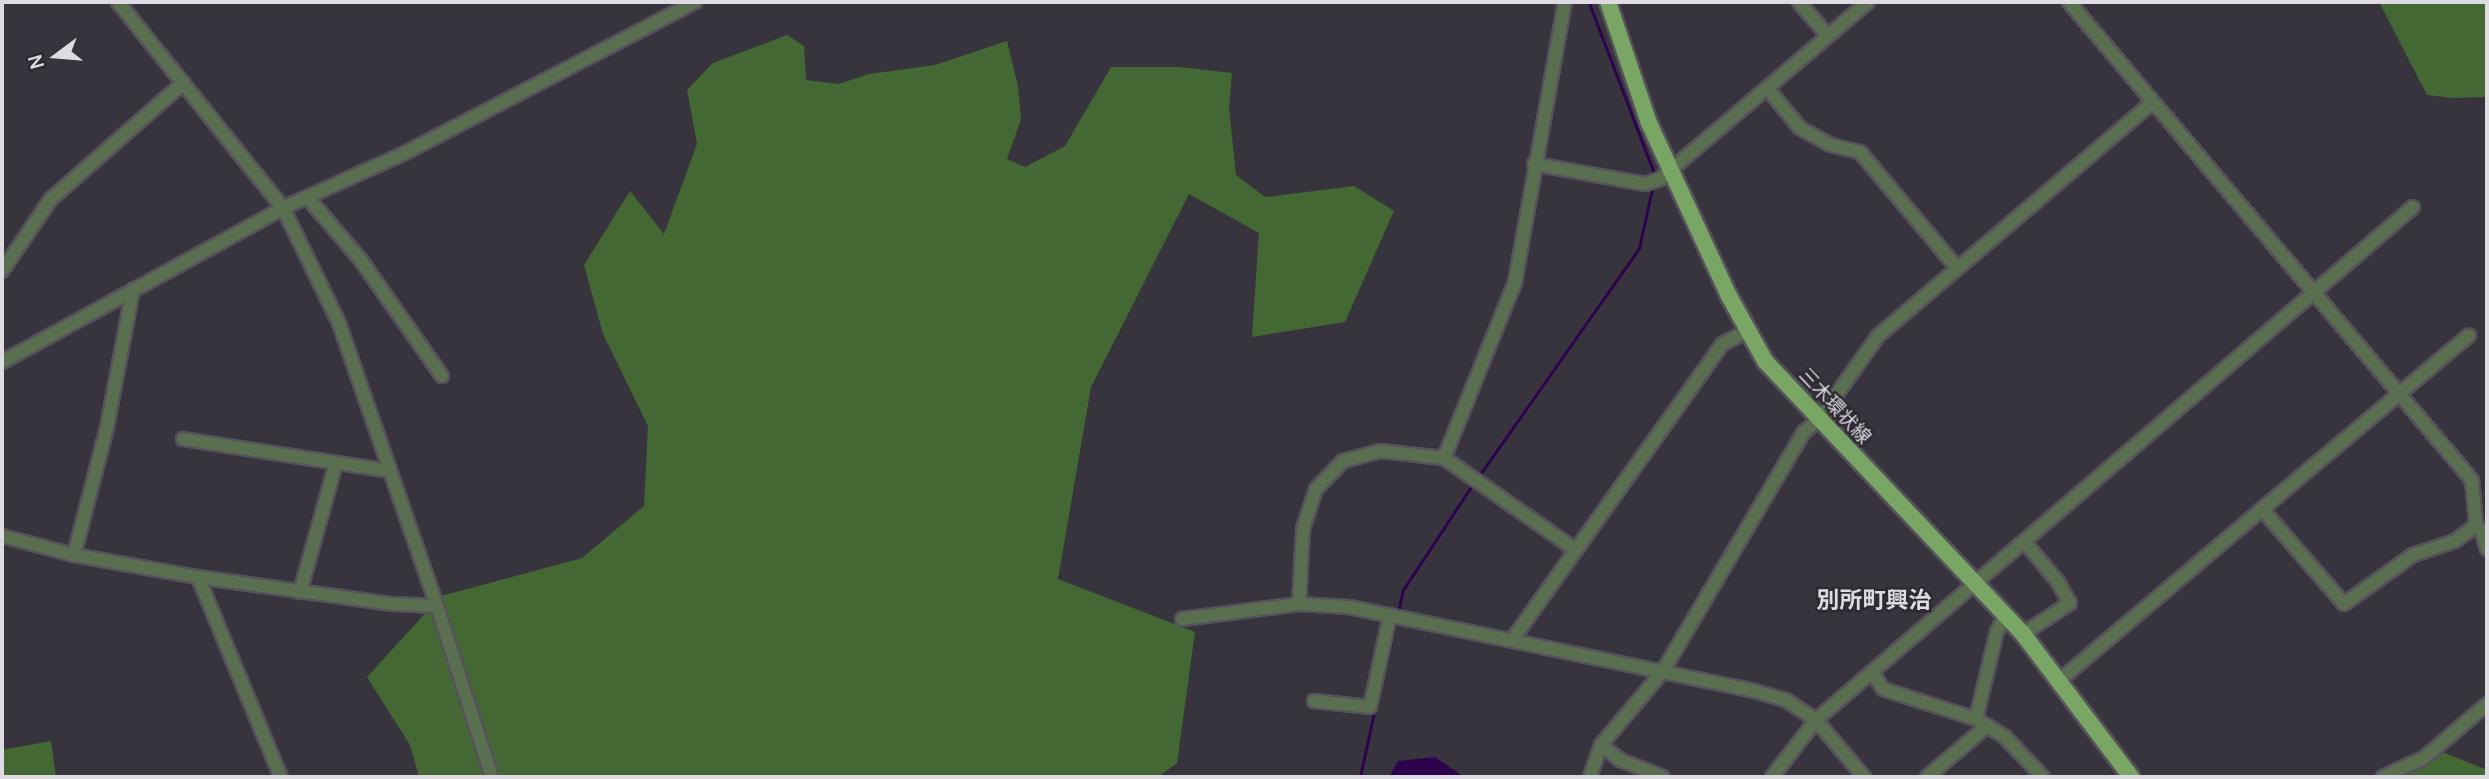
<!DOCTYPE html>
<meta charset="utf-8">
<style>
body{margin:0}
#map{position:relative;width:2489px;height:779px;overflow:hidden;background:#38343d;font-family:Manrope,"Noto Sans JP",sans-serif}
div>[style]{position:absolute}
.green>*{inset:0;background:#446833}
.water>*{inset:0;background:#2d034d}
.stream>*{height:2.5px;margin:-1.25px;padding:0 1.25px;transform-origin:1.25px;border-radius:1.25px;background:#2d034d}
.roads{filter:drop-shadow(2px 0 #56525b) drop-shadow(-2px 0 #56525b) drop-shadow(0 2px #56525b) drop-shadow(0 -2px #56525b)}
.minor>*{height:12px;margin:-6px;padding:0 6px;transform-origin:6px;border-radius:6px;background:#596f50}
.major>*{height:16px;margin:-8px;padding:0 8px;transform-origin:8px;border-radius:8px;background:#79a665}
span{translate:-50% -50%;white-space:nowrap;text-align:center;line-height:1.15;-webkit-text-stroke:5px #2e2a33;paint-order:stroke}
.street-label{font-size:19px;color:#dedce2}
.quarter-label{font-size:23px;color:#dedce2;font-weight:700}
.frame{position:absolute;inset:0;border:4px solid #dedce2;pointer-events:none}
.north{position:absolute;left:21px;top:21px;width:70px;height:70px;-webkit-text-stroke:5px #2e2a33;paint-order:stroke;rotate:254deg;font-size:19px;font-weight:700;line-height:28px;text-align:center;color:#dedce2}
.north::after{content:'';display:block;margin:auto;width:24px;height:32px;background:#dedce2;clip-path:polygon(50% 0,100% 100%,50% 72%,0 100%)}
</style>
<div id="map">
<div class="green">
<i style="clip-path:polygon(2379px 2px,2487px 2px,2487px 97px,2452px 98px,2427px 95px)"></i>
<i style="clip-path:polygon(787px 35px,804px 46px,806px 80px,839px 84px,869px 74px,935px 65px,1007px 41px,1018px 86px,1021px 119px,1007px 159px,1025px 167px,1065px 146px,1111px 67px,1180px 67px,1232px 73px,1229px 108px,1236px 175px,1265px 197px,1354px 186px,1394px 211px,1345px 322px,1252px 337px,1259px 233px,1189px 194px,1091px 387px,1058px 579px,1195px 632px,1177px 763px,1158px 777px,419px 777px,410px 745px,367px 677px,441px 596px,582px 558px,644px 506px,648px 426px,603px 334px,584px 265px,630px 191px,664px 234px,697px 144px,687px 90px,713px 63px)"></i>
<i style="clip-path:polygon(51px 741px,56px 777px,2px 777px,2px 750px)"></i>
<i style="clip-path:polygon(2440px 751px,2487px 770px,2487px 777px,2393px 777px)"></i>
</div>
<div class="water">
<i style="clip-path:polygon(1435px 757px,1464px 777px,1389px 777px,1398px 761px)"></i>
</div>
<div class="stream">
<i style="left:1589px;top:2px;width:185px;rotate:69.1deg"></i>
<i style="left:1479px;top:476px;width:279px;rotate:-54.9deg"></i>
<i style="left:1639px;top:248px;width:65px;rotate:-77.5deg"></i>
<i style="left:1398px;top:613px;width:24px;rotate:-78deg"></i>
<i style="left:1403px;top:590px;width:127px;rotate:-56.6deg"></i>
<i style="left:1385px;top:668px;width:49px;rotate:-77.1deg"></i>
<i style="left:1360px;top:777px;width:71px;rotate:-77.7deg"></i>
</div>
<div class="roads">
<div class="minor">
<i style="left:118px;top:2px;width:264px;rotate:51.3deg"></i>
<i style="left:283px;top:208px;width:128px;rotate:64deg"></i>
<i style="left:339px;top:323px;width:299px;rotate:70.9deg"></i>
<i style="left:437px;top:606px;width:180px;rotate:72.2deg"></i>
<i style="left:1799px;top:2px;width:45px;rotate:49.5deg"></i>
<i style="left:2069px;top:2px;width:625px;rotate:49.87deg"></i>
<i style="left:2472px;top:480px;width:45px;rotate:84.9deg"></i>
<i style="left:2476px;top:525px;width:9px;rotate:49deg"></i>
<i style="left:2482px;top:532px;width:18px;rotate:74deg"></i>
<i style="left:1767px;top:88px;width:52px;rotate:50.5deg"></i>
<i style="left:1800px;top:128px;width:35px;rotate:29deg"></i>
<i style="left:1831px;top:145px;width:30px;rotate:14deg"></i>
<i style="left:1860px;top:152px;width:151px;rotate:50.1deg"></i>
<i style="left:1534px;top:164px;width:113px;rotate:10.2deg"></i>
<i style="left:1645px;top:184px;width:16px;rotate:-18deg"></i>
<i style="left:1660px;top:179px;width:273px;rotate:-40.4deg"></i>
<i style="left:308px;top:198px;width:80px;rotate:49.6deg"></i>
<i style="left:360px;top:259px;width:143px;rotate:55deg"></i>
<i style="left:2px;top:271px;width:87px;rotate:-55.8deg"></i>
<i style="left:51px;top:199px;width:176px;rotate:-41.3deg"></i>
<i style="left:2px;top:362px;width:320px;rotate:-28.7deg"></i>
<i style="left:283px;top:208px;width:134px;rotate:-24.3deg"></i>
<i style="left:405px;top:153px;width:327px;rotate:-27.5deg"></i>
<i style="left:183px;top:439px;width:209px;rotate:8.8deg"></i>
<i style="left:1444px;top:458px;width:190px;rotate:-68deg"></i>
<i style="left:1515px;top:282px;width:284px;rotate:-79.9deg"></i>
<i style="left:2262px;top:509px;width:270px;rotate:-40deg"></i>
<i style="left:2px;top:536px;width:74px;rotate:14.8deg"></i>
<i style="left:74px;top:555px;width:126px;rotate:10.1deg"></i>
<i style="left:198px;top:577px;width:197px;rotate:7.9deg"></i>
<i style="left:393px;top:604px;width:44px;rotate:2.6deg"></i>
<i style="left:74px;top:555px;width:132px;rotate:-75.5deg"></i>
<i style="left:107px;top:427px;width:140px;rotate:-79.3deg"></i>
<i style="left:198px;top:577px;width:217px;rotate:67.5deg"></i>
<i style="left:300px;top:592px;width:134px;rotate:-74.4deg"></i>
<i style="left:1299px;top:604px;width:75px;rotate:-86.9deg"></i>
<i style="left:1303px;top:529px;width:42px;rotate:-72deg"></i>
<i style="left:1316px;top:489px;width:39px;rotate:-46deg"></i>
<i style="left:1343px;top:461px;width:39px;rotate:-15deg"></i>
<i style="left:1381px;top:451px;width:63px;rotate:6.3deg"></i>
<i style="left:1444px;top:458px;width:161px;rotate:34.9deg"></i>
<i style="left:1182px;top:619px;width:118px;rotate:-7.3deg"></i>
<i style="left:1299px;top:604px;width:50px;rotate:3.4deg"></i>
<i style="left:1349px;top:607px;width:414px;rotate:11.7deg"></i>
<i style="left:1754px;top:691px;width:33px;rotate:16deg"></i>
<i style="left:1786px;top:700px;width:36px;rotate:34deg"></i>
<i style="left:1816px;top:720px;width:75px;rotate:49.9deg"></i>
<i style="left:2023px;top:634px;width:56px;rotate:-33.4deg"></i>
<i style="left:2070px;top:603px;width:24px;rotate:-120deg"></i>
<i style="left:2058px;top:582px;width:53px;rotate:-129.7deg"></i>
<i style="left:1512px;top:640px;width:363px;rotate:-54.6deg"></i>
<i style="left:1722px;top:344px;width:28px;rotate:-27deg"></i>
<i style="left:1872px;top:672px;width:20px;rotate:57deg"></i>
<i style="left:1883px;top:689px;width:98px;rotate:17.9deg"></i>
<i style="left:1976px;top:719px;width:13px;rotate:32deg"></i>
<i style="left:1987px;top:726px;width:21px;rotate:31deg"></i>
<i style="left:2005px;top:737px;width:55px;rotate:46.5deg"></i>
<i style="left:2060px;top:680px;width:265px;rotate:-40.2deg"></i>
<i style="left:2262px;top:509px;width:125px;rotate:49.2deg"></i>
<i style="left:2344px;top:604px;width:85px;rotate:-35.4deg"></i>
<i style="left:2413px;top:555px;width:44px;rotate:-18.4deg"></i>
<i style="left:2455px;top:541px;width:26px;rotate:-37deg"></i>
<i style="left:1314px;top:701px;width:56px;rotate:6.1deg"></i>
<i style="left:1370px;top:707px;width:94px;rotate:-77.7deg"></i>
<i style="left:1976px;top:719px;width:90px;rotate:-76.6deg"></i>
<i style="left:1997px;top:631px;width:18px;rotate:-61deg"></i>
<i style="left:1601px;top:745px;width:24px;rotate:38deg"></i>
<i style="left:1620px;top:760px;width:46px;rotate:21.6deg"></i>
<i style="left:1590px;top:777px;width:34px;rotate:-71deg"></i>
<i style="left:1601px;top:745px;width:97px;rotate:-50deg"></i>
<i style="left:1663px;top:671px;width:276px;rotate:-59.5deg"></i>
<i style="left:1803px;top:433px;width:21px;rotate:-41deg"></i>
<i style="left:1819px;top:419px;width:102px;rotate:-54.6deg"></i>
<i style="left:1878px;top:336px;width:360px;rotate:-40.4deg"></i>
<i style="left:1772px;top:777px;width:72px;rotate:-52.3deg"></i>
<i style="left:1816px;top:720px;width:787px;rotate:-40.67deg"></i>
<i style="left:1927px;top:777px;width:79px;rotate:-40.4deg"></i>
<i style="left:2383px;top:777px;width:45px;rotate:-24.9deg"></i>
<i style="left:2424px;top:758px;width:83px;rotate:-40.6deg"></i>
</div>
<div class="major">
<i style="left:1608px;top:2px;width:128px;rotate:71.3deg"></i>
<i style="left:1649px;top:123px;width:191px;rotate:65.2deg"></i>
<i style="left:1729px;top:296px;width:74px;rotate:61deg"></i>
<i style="left:1765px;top:361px;width:376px;rotate:46.6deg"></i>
<i style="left:2023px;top:634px;width:179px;rotate:52.9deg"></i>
</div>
</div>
<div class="street-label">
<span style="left:1835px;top:406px;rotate:47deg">三木環状線</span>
</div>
<div class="quarter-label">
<span style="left:1874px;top:599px">別所町興治</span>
</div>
<div class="frame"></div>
<div class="north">N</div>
</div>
